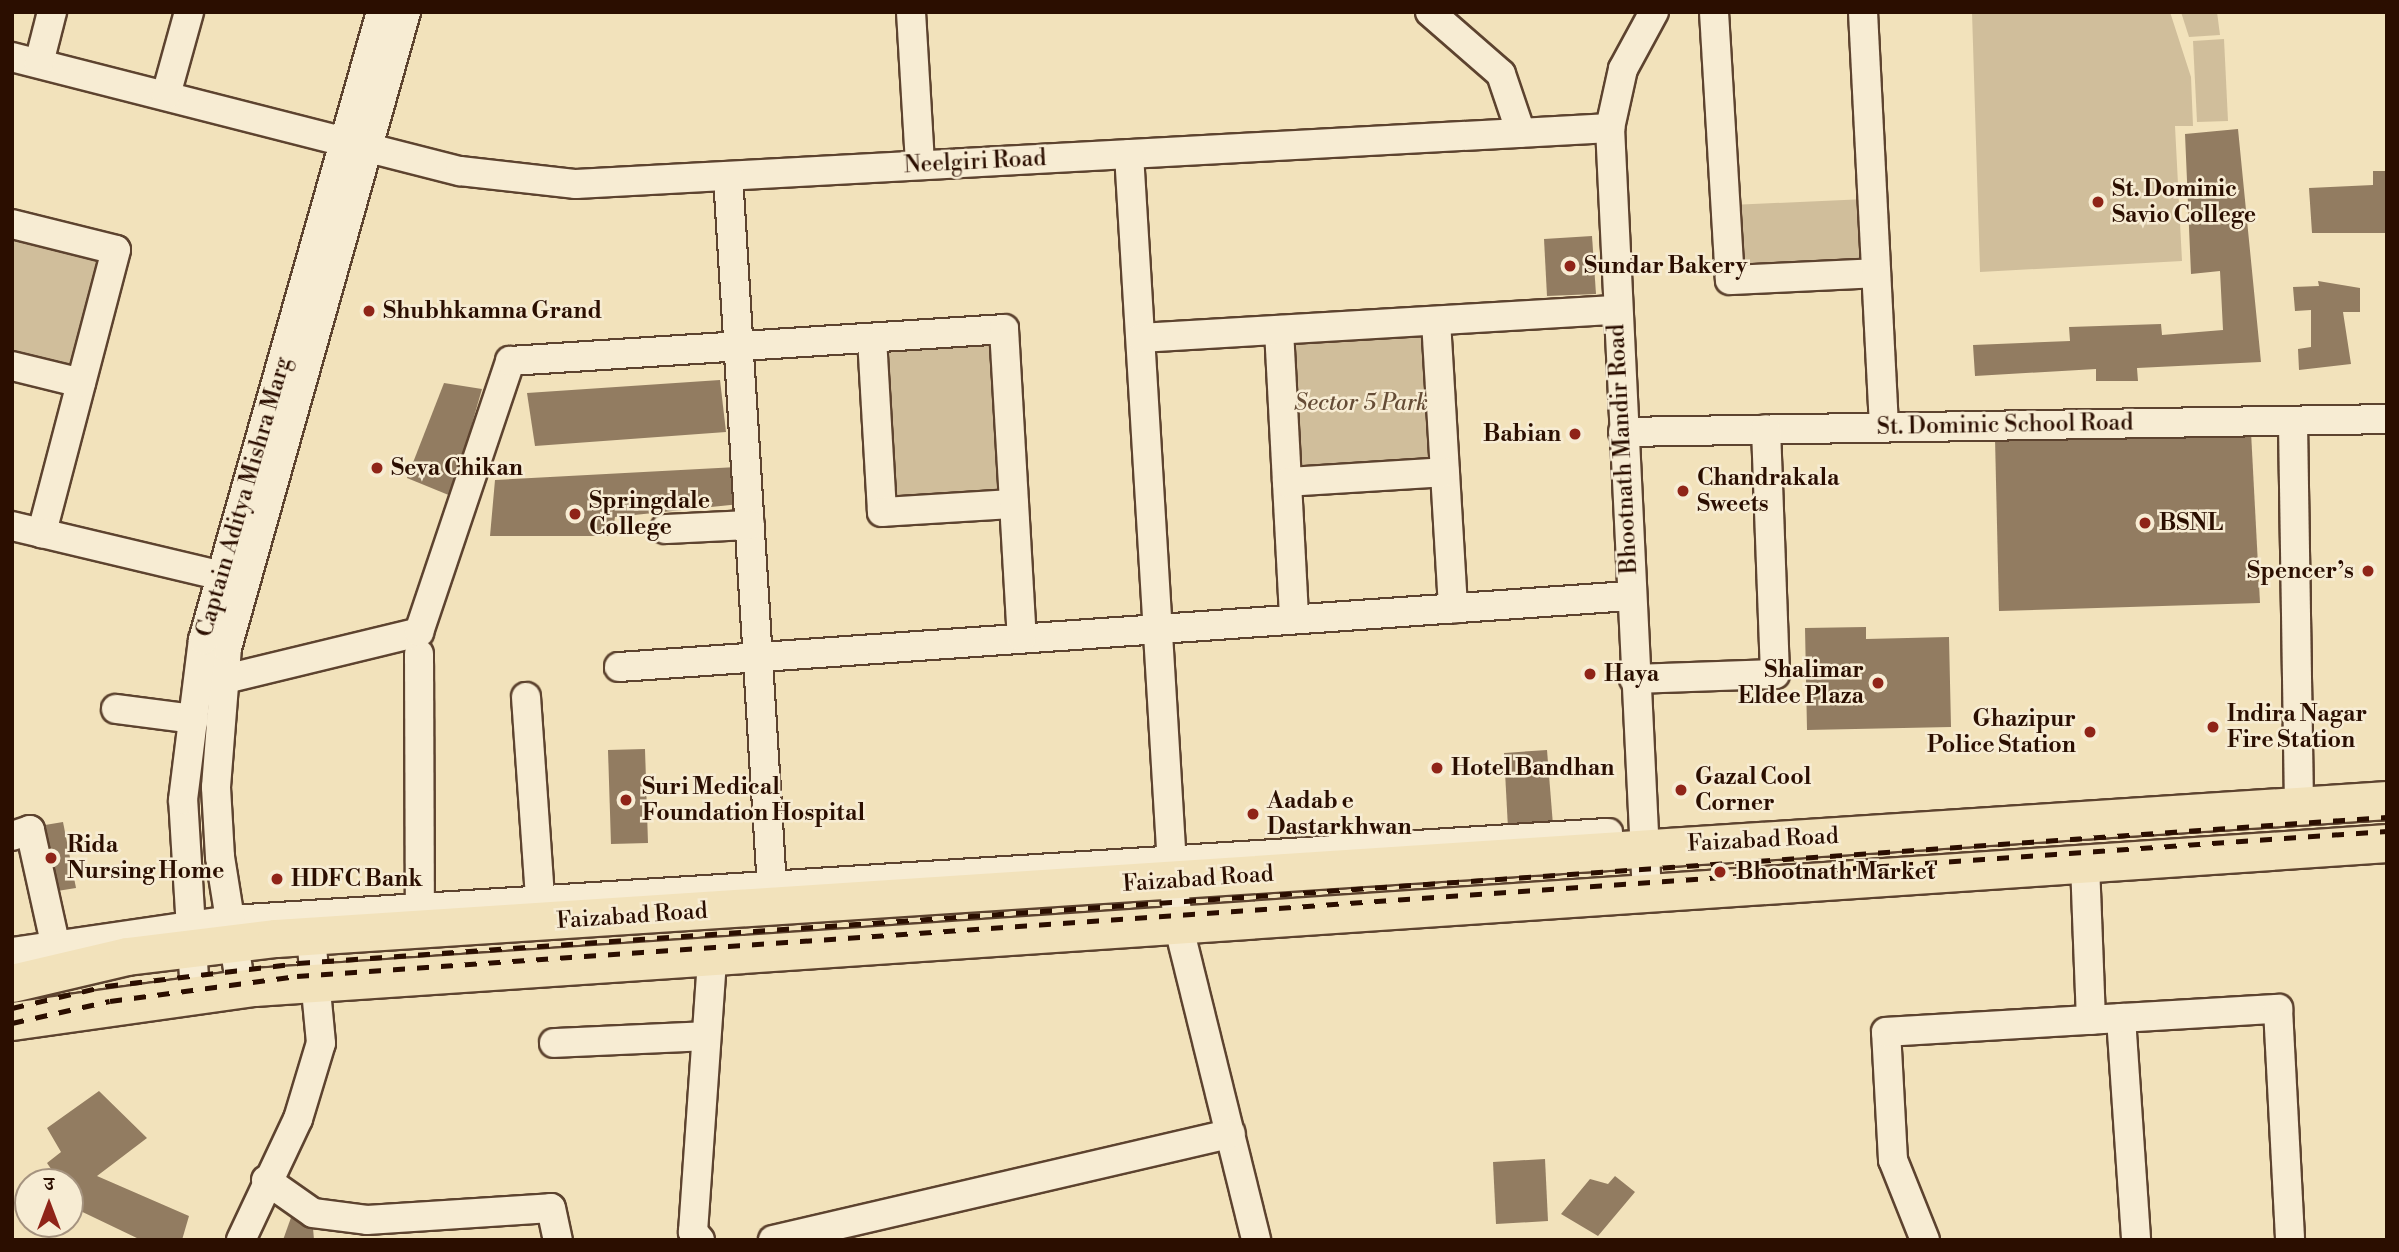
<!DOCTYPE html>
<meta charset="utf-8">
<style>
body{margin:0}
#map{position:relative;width:2399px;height:1252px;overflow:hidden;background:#f2e2bb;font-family:"Libre Bodoni","Noto Serif Devanagari",serif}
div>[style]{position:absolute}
.green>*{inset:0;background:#d0be9b}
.building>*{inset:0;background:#927c61}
.roads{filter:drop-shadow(2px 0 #5d432f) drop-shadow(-2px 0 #5d432f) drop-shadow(0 2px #5d432f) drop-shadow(0 -2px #5d432f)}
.minor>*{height:28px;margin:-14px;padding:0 14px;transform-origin:14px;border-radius:14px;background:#f7ecd3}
.major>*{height:37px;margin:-18.5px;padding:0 18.5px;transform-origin:18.5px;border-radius:18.5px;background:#f2e2bb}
.rail>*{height:5px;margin-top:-2.5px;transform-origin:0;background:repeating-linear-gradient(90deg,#2b0e00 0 12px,transparent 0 24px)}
.dots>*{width:19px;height:19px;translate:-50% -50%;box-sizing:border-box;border:4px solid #f7ecd3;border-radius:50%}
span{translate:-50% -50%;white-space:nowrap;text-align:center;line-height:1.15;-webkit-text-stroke:5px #f7ecd3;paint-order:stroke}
.street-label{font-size:23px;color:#2b0e00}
.poi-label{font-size:23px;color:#2b0e00;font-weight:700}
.left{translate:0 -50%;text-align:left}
.right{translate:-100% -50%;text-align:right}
.park-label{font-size:23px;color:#654c36;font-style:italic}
.frame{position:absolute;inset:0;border:14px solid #2b0e00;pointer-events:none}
.north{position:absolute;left:14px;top:1168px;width:70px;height:70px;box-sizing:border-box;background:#f7ecd3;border:2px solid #a5937f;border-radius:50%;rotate:0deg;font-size:19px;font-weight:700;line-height:28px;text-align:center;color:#2b0e00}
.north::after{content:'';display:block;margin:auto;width:24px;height:32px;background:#8f2418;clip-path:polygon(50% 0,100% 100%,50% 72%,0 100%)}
</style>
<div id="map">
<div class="green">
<i style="clip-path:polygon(1972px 12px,2170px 12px,2191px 77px,2193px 126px,2175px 126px,2182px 261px,1980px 272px)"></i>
<i style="clip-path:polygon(2181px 12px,2217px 12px,2220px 35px,2189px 37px)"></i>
<i style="clip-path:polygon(2224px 39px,2228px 121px,2197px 122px,2193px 41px)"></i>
<i style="clip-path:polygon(1866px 199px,1867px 267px,1734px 275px,1731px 205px)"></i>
<i style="clip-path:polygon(12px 234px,104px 259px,72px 372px,12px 355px)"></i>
<i style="clip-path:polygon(1424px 334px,1431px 464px,1299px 471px,1292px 341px)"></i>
<i style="clip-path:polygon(990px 341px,1002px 494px,895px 502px,884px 350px)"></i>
</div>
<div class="building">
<i style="clip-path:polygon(2238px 129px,2261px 362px,2137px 368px,2138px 381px,2096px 381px,2096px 369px,1975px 376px,1973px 345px,2070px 341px,2069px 327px,2161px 324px,2162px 335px,2223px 330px,2220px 271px,2191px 274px,2185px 134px)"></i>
<i style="clip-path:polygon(2373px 171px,2387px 171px,2387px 233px,2312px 233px,2309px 188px,2373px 185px)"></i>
<i style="clip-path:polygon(1592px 236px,1596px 294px,1547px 296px,1544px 239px)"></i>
<i style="clip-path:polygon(2318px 281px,2360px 288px,2360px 312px,2343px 312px,2351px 364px,2299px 370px,2298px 349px,2311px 347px,2311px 310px,2295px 311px,2293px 287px,2319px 286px)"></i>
<i style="clip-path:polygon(720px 380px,726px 432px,535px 446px,527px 393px)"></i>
<i style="clip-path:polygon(444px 383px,482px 389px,451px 496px,407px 478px)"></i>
<i style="clip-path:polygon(2251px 432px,2260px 603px,1999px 611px,1995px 438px)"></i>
<i style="clip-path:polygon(737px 467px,740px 504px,615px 517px,612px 536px,490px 536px,495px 480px)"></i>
<i style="clip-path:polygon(1866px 627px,1866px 639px,1949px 637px,1951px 727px,1807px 730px,1805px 628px)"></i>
<i style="clip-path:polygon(645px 749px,648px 843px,611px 844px,608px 750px)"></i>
<i style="clip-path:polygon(1547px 750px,1553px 825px,1508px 828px,1504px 753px)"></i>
<i style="clip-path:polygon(63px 822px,76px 888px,51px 892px,39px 826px)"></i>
<i style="clip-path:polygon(99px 1091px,147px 1138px,97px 1176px,189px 1216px,182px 1240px,141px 1240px,70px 1206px,70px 1182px,60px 1182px,47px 1163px,61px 1152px,47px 1128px)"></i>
<i style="clip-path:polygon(1545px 1159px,1548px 1221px,1496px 1224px,1493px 1162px)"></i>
<i style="clip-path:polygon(1615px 1176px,1635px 1192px,1598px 1236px,1561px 1214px,1590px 1179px,1608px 1184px)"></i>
<i style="clip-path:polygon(293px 1212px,313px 1228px,314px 1240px,283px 1240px)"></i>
</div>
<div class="roads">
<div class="minor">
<i style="left:911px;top:12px;width:152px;rotate:86.6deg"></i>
<i style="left:1430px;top:12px;width:94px;rotate:41.1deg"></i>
<i style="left:1501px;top:74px;width:62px;rotate:71.3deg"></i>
<i style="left:1714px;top:12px;width:268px;rotate:86.6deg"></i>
<i style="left:1730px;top:280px;width:146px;rotate:-2.7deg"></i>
<i style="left:1863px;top:12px;width:415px;rotate:87.1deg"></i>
<i style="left:12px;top:57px;width:462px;rotate:14.3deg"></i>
<i style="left:460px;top:171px;width:117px;rotate:6.4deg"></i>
<i style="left:576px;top:184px;width:1036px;rotate:-3.1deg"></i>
<i style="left:39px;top:63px;width:53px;rotate:-75.7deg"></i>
<i style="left:166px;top:95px;width:86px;rotate:-74.5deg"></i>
<i style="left:1129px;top:154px;width:728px;rotate:86.54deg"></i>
<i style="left:1173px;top:881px;width:47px;rotate:82.7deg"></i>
<i style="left:1179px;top:928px;width:321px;rotate:76.1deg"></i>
<i style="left:728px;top:176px;width:728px;rotate:86.46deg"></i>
<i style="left:12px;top:224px;width:107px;rotate:14deg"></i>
<i style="left:116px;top:250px;width:293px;rotate:104.7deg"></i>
<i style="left:1436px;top:321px;width:288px;rotate:86.6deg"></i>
<i style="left:1279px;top:330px;width:288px;rotate:87deg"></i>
<i style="left:872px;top:338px;width:174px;rotate:86.7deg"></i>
<i style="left:882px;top:512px;width:132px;rotate:-3.5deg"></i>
<i style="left:1141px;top:338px;width:477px;rotate:-3.4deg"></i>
<i style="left:12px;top:366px;width:71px;rotate:13.8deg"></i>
<i style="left:2293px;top:423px;width:385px;rotate:89.1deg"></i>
<i style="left:1623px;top:432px;width:764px;rotate:-0.97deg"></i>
<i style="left:1287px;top:482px;width:158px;rotate:-3.6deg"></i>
<i style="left:12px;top:526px;width:233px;rotate:13.4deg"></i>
<i style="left:665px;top:529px;width:85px;rotate:-2.7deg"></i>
<i style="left:419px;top:654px;width:257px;rotate:89.8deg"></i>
<i style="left:619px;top:667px;width:1013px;rotate:-4.02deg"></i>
<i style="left:1634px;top:679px;width:141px;rotate:-2deg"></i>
<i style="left:1775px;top:674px;width:245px;rotate:-92.1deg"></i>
<i style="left:221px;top:680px;width:204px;rotate:-13.6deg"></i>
<i style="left:419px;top:632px;width:286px;rotate:-71.4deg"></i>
<i style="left:510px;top:361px;width:495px;rotate:-3.7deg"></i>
<i style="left:1004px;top:329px;width:309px;rotate:86.7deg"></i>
<i style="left:526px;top:697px;width:202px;rotate:86deg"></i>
<i style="left:116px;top:709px;width:79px;rotate:7.3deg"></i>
<i style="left:12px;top:836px;width:19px;rotate:-18deg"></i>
<i style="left:30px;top:830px;width:116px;rotate:77.5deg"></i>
<i style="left:2085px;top:864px;width:156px;rotate:87.8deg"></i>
<i style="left:1647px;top:895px;width:768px;rotate:-92.76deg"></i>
<i style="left:1610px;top:128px;width:60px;rotate:-77.6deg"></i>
<i style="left:1623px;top:69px;width:65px;rotate:-61.5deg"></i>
<i style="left:12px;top:952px;width:221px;rotate:-8.3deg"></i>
<i style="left:231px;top:920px;width:1380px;rotate:-3.62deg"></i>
<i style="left:241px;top:988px;width:133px;rotate:-99.1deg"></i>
<i style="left:220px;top:857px;width:70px;rotate:-93.3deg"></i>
<i style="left:216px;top:787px;width:139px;rotate:-85.5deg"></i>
<i style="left:227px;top:648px;width:661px;rotate:-74.28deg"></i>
<i style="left:195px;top:994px;width:194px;rotate:-93.5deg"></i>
<i style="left:183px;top:800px;width:161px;rotate:-82.9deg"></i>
<i style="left:203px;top:640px;width:653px;rotate:-74.18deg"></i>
<i style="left:2121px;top:1018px;width:223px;rotate:86.1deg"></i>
<i style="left:554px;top:1043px;width:152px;rotate:-2.6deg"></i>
<i style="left:266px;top:1180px;width:57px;rotate:35.1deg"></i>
<i style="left:313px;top:1213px;width:54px;rotate:7.4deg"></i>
<i style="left:367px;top:1220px;width:184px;rotate:-3.7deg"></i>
<i style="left:551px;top:1208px;width:33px;rotate:78deg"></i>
<i style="left:241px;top:1240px;width:134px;rotate:-64.8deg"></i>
<i style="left:298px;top:1119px;width:79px;rotate:-73.2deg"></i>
<i style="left:321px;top:1043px;width:106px;rotate:-95.4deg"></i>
<i style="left:700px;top:1240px;width:11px;rotate:-131deg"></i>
<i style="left:693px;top:1232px;width:272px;rotate:-86deg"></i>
<i style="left:773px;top:1240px;width:470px;rotate:-13.1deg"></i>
<i style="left:1925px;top:1240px;width:86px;rotate:-111.8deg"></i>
<i style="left:1893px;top:1160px;width:128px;rotate:-93.1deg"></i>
<i style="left:1886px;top:1032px;width:393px;rotate:-3.4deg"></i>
<i style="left:2278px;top:1009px;width:231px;rotate:87deg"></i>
</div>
<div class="major">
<i style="left:12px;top:983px;width:118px;rotate:-13.2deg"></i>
<i style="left:127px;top:956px;width:150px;rotate:-6.9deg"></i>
<i style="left:276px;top:938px;width:2116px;rotate:-3.74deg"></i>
<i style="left:12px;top:1021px;width:244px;rotate:-8deg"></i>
<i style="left:254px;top:987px;width:2138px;rotate:-3.86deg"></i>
</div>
</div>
<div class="rail">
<i style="left:12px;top:1008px;width:97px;rotate:-13.2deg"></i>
<i style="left:106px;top:986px;width:193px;rotate:-6.8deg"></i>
<i style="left:298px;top:963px;width:2094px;rotate:-4deg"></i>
<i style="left:12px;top:1023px;width:100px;rotate:-12.7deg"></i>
<i style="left:110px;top:1001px;width:189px;rotate:-7.6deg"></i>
<i style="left:297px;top:976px;width:2095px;rotate:-3.97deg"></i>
</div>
<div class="dots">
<i style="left:2098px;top:202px;background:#8f2418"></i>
<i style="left:1570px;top:266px;background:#8f2418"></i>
<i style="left:369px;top:311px;background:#8f2418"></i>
<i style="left:1575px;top:434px;background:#8f2418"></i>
<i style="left:377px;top:468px;background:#8f2418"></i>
<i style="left:1683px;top:491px;background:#8f2418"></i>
<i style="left:575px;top:514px;background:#8f2418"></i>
<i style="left:2145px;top:523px;background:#8f2418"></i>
<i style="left:2368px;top:571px;background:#8f2418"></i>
<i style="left:1590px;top:674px;background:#8f2418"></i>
<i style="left:1878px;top:683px;background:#8f2418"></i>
<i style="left:2213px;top:727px;background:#8f2418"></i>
<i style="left:2090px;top:732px;background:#8f2418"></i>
<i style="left:1437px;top:768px;background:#8f2418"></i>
<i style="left:1681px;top:790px;background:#8f2418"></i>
<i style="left:626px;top:800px;background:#8f2418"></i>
<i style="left:1253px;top:814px;background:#8f2418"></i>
<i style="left:51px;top:858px;background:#8f2418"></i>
<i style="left:1720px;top:872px;background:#8f2418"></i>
<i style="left:277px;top:879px;background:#8f2418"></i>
</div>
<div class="street-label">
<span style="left:975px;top:162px;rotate:-3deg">Neelgiri Road</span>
<span style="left:2005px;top:425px;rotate:-1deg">St. Dominic School Road</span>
<span style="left:1623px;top:449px;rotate:-93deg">Bhootnath Mandir Road</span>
<span style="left:244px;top:497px;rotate:-74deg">Captain Aditya Mishra Marg</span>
<span style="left:1763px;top:840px;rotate:-3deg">Faizabad Road</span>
<span style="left:1198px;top:879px;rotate:-4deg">Faizabad Road</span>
<span style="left:632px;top:916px;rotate:-4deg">Faizabad Road</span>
</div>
<div class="poi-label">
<span class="left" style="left:2112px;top:202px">St. Dominic<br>Savio College</span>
<span class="left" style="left:1584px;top:266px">Sundar Bakery</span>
<span class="left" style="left:383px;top:311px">Shubhkamna Grand</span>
<span class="right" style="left:1561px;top:434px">Babian</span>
<span class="left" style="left:391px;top:468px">Seva Chikan</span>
<span class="left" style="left:1697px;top:491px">Chandrakala<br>Sweets</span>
<span class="left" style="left:589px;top:514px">Springdale<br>College</span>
<span class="left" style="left:2159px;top:523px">BSNL</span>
<span class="right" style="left:2354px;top:571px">Spencer’s</span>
<span class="right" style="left:1864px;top:683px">Shalimar<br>Eldee Plaza</span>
<span class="left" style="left:1604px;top:674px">Haya</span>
<span class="left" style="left:2227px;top:727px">Indira Nagar<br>Fire Station</span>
<span class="right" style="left:2076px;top:732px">Ghazipur<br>Police Station</span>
<span class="left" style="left:1451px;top:768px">Hotel Bandhan</span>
<span class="left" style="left:1695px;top:790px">Gazal Cool<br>Corner</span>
<span class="left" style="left:642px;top:800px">Suri Medical<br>Foundation Hospital</span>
<span class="left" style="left:1267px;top:814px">Aadab e<br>Dastarkhwan</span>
<span class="left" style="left:67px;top:858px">Rida<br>Nursing Home</span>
<span class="left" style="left:1736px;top:872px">Bhootnath Market</span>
<span class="left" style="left:291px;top:879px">HDFC Bank</span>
</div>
<div class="park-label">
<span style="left:1361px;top:403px">Sector 5 Park</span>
</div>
<div class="frame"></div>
<div class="north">उ</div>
</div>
